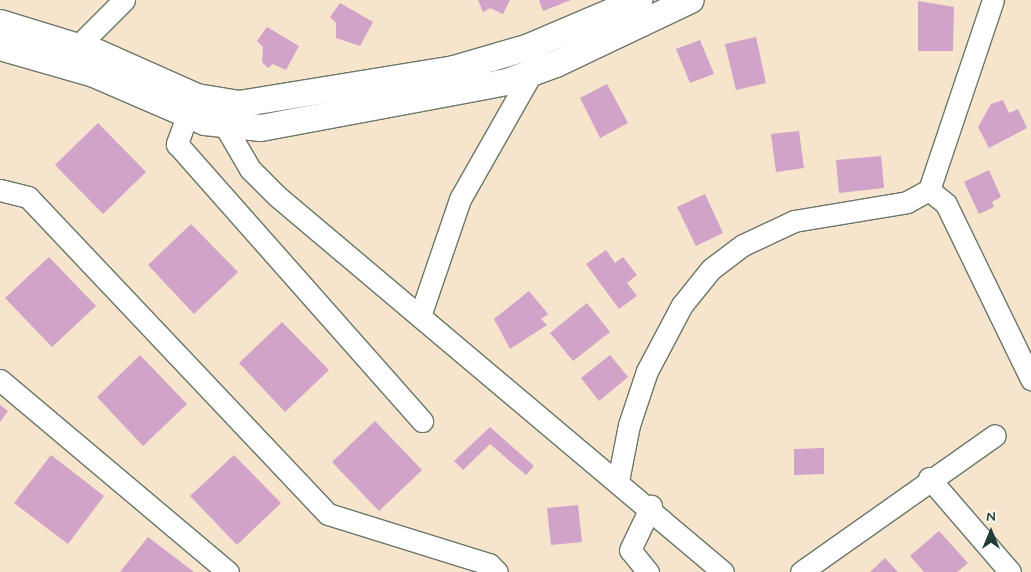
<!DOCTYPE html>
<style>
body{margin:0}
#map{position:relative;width:1031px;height:572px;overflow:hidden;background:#f6e4cc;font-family:Mynerve,sans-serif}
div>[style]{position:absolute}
.building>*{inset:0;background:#d1a3c8}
.roads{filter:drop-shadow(1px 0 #6a7769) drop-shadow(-1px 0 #6a7769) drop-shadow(0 1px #6a7769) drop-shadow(0 -1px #6a7769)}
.minor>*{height:21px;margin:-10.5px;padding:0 10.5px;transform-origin:10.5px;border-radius:10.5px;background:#fff}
.tertiary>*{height:26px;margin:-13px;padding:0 13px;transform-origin:13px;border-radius:13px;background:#fff}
span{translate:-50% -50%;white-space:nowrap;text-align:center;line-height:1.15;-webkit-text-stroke:5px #fbf7ec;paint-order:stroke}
.north{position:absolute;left:966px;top:507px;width:50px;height:50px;-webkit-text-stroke:4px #fbf7ec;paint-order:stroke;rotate:0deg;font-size:14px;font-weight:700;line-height:20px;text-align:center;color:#1f3d34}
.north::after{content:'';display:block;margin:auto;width:18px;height:22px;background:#1f3d34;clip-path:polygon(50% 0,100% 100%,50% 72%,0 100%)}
</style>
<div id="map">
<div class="building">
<i style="clip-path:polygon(478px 0,510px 0,503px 14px,490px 8px,483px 12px)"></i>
<i style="clip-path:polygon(539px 0,571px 0,543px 11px)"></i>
<i style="clip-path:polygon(918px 1px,954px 7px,953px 51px,918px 51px)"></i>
<i style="clip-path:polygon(340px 3px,373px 22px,360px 46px,336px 38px,336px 23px,330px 17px)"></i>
<i style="clip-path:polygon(267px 27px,299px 46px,286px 70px,273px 64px,268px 68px,262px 62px,263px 47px,257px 41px)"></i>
<i style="clip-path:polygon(756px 37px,766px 83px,736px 90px,725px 44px)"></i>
<i style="clip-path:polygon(700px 40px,714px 74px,690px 83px,676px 49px)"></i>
<i style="clip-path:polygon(607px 84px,628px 123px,600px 138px,580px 98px)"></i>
<i style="clip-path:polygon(1003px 100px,1009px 113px,1018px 109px,1027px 128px,989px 148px,978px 127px,991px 104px)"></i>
<i style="clip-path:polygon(98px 123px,146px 172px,103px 214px,55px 165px)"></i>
<i style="clip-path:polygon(799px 131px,804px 168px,776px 172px,771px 134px)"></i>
<i style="clip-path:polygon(881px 156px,884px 188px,839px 193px,836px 160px)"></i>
<i style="clip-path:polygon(989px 170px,1001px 197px,992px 202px,994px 207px,979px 214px,964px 182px)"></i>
<i style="clip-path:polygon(705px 194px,723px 233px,696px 246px,677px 207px)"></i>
<i style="clip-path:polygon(191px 224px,238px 272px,194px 314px,148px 265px)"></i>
<i style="clip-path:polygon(606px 250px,615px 263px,623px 257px,637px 275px,627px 283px,637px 296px,619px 309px,586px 264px)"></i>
<i style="clip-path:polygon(49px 257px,96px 306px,52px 347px,5px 298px)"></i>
<i style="clip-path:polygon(529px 291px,548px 314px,541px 319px,547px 325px,510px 349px,494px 319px)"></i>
<i style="clip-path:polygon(587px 303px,610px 332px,573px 361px,550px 333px)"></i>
<i style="clip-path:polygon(282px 322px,329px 370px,285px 412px,239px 363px)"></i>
<i style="clip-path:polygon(140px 355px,187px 404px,143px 446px,97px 397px)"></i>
<i style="clip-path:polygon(610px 355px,628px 377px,599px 401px,581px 378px)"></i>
<i style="clip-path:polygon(0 405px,8px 411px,0 422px)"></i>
<i style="clip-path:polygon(375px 421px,422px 470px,379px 511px,332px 462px)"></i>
<i style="clip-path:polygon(490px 427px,534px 466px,526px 475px,490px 444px,463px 470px,454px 461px)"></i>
<i style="clip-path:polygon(824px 448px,824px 474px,794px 475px,794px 449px)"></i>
<i style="clip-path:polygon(51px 455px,104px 496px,68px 544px,14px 503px)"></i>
<i style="clip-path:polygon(234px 455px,281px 503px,237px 545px,190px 496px)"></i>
<i style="clip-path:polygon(578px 505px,582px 542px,551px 545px,547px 508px)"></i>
<i style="clip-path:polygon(939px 531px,968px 563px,957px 572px,924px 572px,910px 556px)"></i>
<i style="clip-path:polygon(148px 537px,194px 572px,120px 572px)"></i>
<i style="clip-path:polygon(885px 558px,898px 572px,870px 572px)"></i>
</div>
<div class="roads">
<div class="minor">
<i style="left:78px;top:46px;width:65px;rotate:-45deg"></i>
<i style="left:187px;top:116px;width:30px;rotate:110deg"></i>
<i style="left:177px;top:144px;width:370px;rotate:48.5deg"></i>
<i style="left:225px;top:126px;width:50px;rotate:59.8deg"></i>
<i style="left:250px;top:169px;width:38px;rotate:45deg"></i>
<i style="left:277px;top:196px;width:583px;rotate:40.13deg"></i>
<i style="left:0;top:190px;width:29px;rotate:14deg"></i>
<i style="left:28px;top:197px;width:436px;rotate:46.6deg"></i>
<i style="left:328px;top:514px;width:169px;rotate:17.3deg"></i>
<i style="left:489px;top:564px;width:11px;rotate:45deg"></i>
<i style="left:929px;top:190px;width:22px;rotate:39deg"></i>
<i style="left:946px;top:204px;width:195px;rotate:64.1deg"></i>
<i style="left:420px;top:316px;width:124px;rotate:-71.1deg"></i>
<i style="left:460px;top:199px;width:144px;rotate:-60.4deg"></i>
<i style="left:0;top:380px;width:298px;rotate:40.1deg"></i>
<i style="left:929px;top:478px;width:124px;rotate:49.2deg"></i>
<i style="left:618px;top:481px;width:57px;rotate:-78.9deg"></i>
<i style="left:629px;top:425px;width:57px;rotate:-71.6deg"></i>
<i style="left:647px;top:371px;width:75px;rotate:-62.1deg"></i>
<i style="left:682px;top:305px;width:46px;rotate:-51.1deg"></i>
<i style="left:711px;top:269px;width:40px;rotate:-37deg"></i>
<i style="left:743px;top:245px;width:56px;rotate:-25.2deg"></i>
<i style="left:794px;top:221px;width:115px;rotate:-9.5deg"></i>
<i style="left:907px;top:202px;width:25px;rotate:-29deg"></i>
<i style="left:929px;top:190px;width:200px;rotate:-71.4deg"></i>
<i style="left:648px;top:572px;width:28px;rotate:-129deg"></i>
<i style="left:630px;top:550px;width:49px;rotate:-64.5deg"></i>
<i style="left:801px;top:572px;width:237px;rotate:-35.2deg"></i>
</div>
<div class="tertiary">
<i style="left:0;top:23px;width:102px;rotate:17deg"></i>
<i style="left:98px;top:53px;width:108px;rotate:24deg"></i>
<i style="left:197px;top:97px;width:43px;rotate:9.5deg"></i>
<i style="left:239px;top:104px;width:218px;rotate:-9.2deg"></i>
<i style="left:454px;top:69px;width:78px;rotate:-16.3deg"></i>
<i style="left:529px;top:47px;width:120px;rotate:-23.1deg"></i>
<i style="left:0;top:47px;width:98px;rotate:16deg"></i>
<i style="left:94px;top:74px;width:121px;rotate:23.4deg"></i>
<i style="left:205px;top:122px;width:56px;rotate:6.1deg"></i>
<i style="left:261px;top:128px;width:250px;rotate:-10.6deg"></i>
<i style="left:507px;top:82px;width:52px;rotate:-20.2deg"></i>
<i style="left:556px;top:64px;width:149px;rotate:-25.4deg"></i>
</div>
</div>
<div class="north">N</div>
</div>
